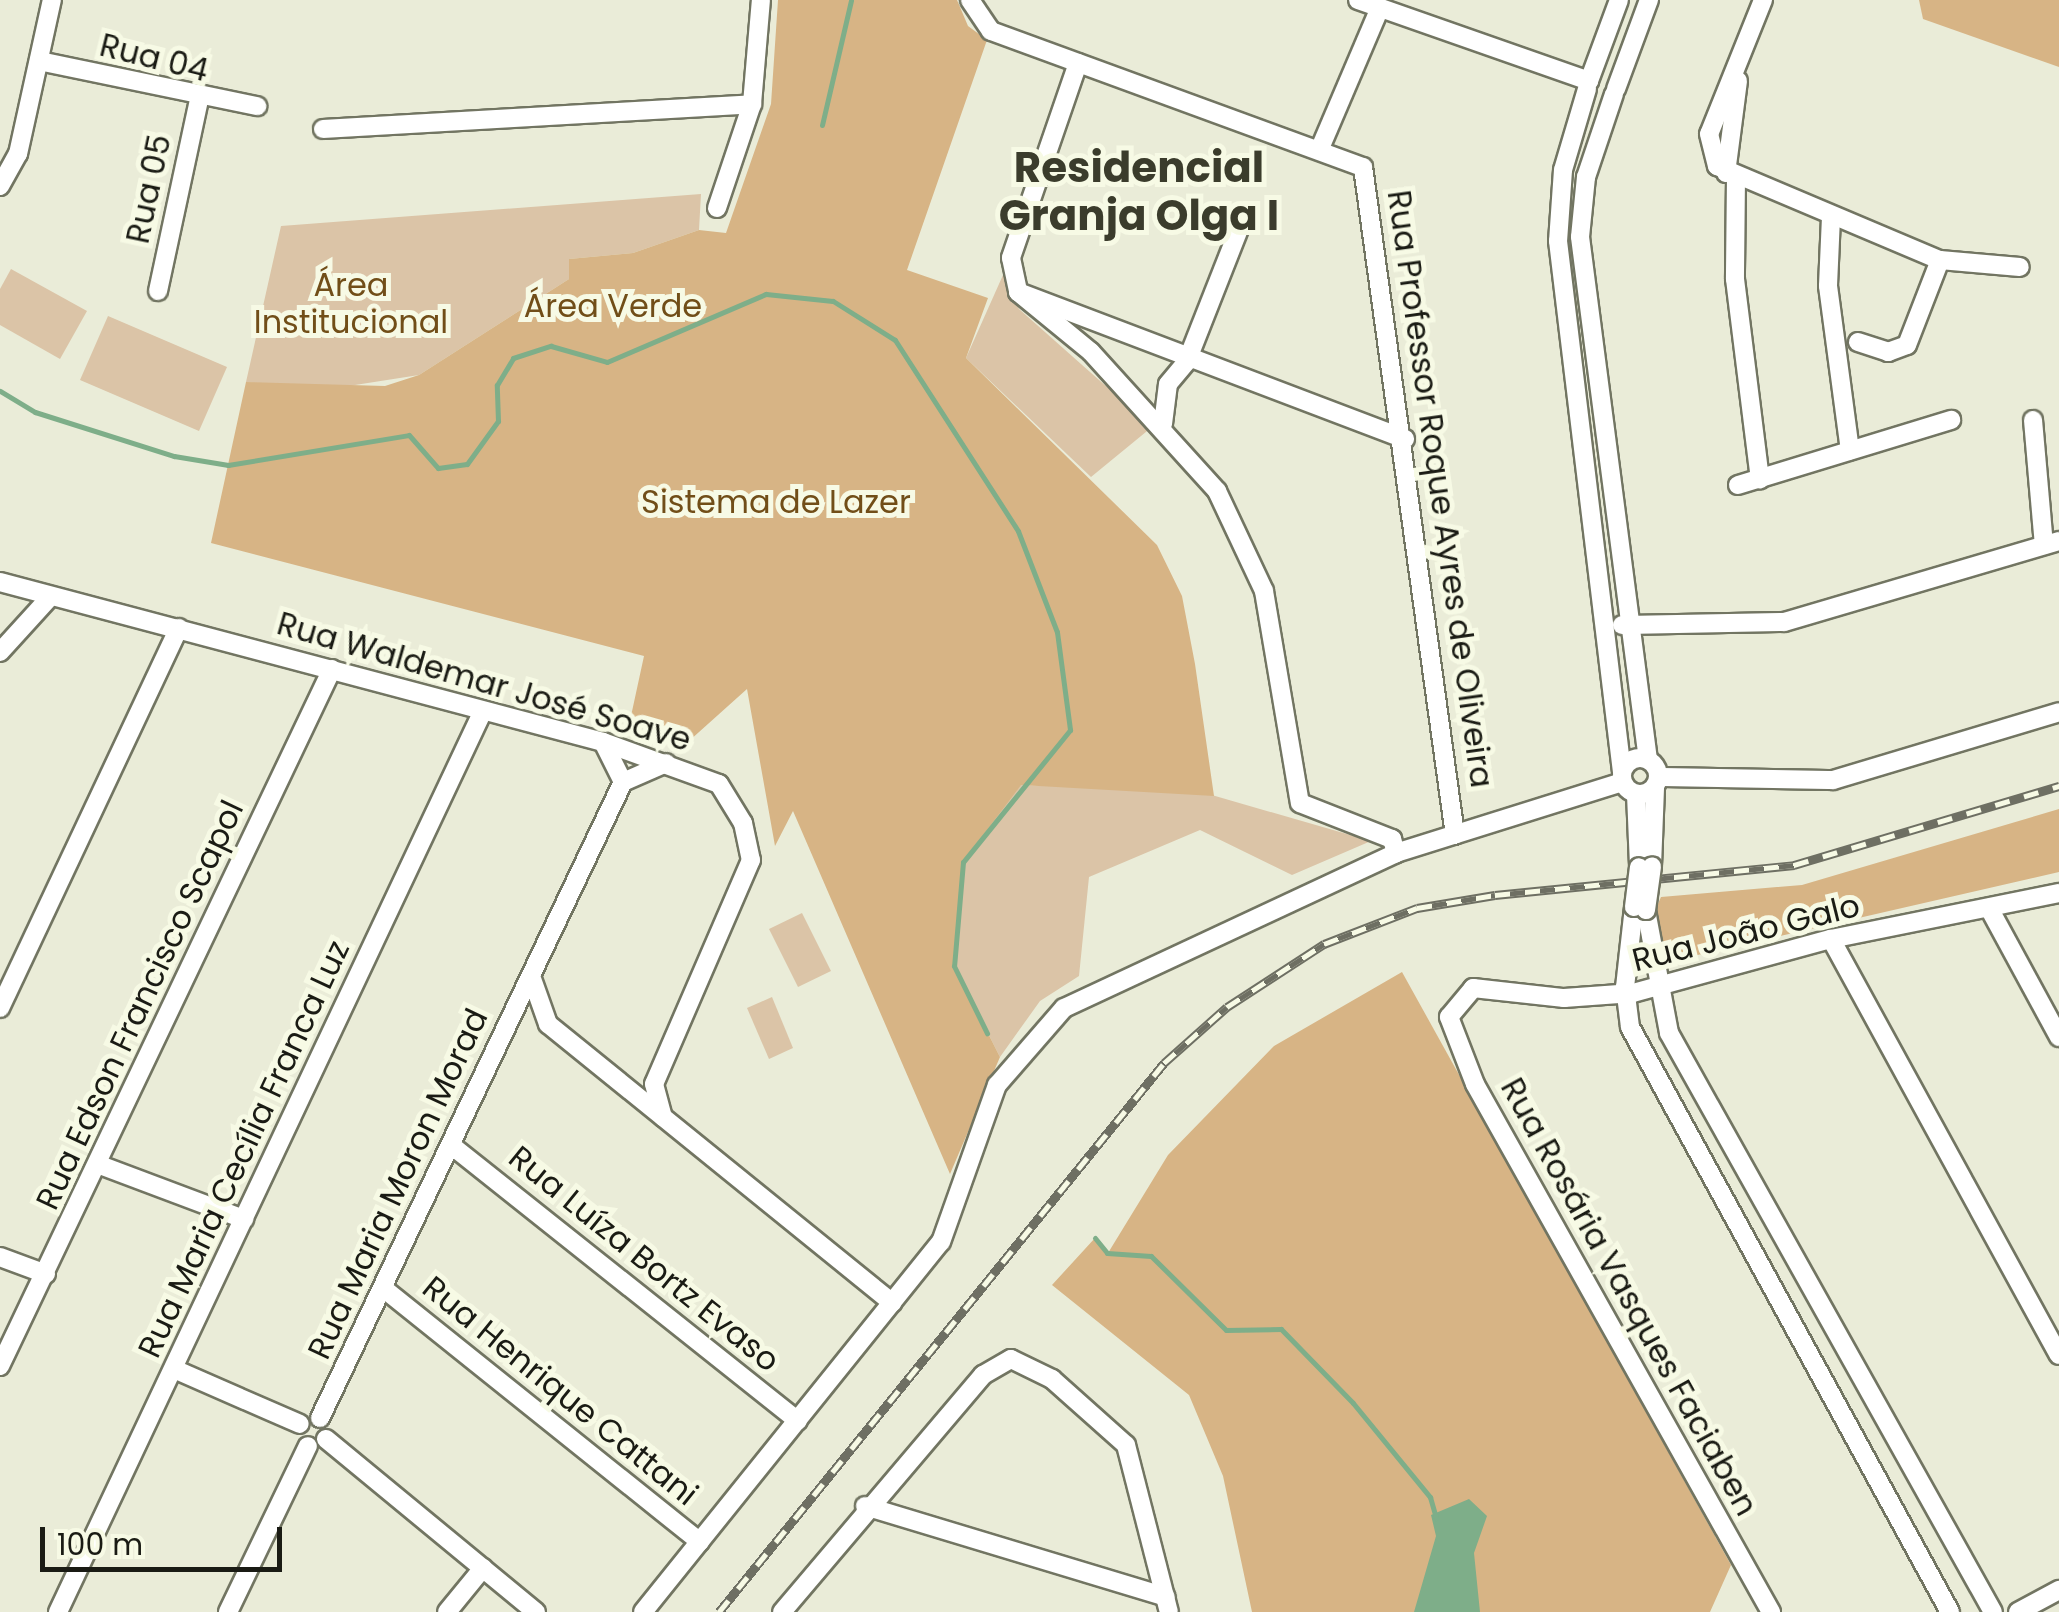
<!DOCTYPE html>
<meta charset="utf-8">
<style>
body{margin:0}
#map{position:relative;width:2059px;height:1612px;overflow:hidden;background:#eaecd8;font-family:Poppins,sans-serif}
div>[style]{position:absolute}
.green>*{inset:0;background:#dbc4a7}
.forest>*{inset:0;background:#d7b485}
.water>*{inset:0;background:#7eae89}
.stream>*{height:5px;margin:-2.5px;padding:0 2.5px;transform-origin:2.5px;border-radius:2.5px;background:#7eae89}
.roads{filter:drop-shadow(2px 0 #727562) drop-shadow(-2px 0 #727562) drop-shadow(0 2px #727562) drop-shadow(0 -2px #727562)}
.street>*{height:18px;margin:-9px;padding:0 9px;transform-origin:9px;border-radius:9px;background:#fff}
.street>.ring{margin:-9px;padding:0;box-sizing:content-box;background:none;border:18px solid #fff;border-radius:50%}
.rail>*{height:9px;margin-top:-4.5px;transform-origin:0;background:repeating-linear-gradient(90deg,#f7fae5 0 15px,#6e6f63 0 30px);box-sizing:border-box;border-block:2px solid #6e6f63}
.bridges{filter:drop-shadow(2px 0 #727562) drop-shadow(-2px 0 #727562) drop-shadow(0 2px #727562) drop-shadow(0 -2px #727562)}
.street-bridge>*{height:18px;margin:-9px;padding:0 9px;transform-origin:9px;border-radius:9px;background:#fff}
span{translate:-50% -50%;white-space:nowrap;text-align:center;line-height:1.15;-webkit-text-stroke:10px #f7fae5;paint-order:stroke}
.street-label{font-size:32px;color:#1a1b14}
.park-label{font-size:32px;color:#714e18}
.district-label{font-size:42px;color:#3b3c2c;font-weight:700}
.scale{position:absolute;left:40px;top:1527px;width:242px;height:45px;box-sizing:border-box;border:5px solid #1a1b14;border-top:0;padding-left:12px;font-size:30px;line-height:35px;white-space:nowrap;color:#1a1b14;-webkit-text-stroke:8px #f7fae5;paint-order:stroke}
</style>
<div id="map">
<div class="green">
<i style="clip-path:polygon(701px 194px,699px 230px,633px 253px,569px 259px,569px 279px,419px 375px,323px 390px,246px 382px,281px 226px)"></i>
<i style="clip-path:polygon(11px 269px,87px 311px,60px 359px,0 325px,0 289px)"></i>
<i style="clip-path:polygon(1003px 275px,1019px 309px,1152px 427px,1091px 477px,966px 358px)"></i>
<i style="clip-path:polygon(108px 316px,227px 367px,199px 431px,80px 380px)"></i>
<i style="clip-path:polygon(1020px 785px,1198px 791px,1371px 841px,1292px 875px,1200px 830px,1089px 877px,1079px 976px,1040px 1001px,1000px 1057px,954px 966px,963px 862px)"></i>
<i style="clip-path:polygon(802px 913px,831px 971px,798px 987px,769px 929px)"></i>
<i style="clip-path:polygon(772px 997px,793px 1048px,769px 1059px,747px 1008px)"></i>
</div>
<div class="forest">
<i style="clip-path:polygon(778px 0,957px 0,968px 26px,987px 40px,907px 270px,988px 298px,966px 358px,1157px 545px,1182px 596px,1195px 664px,1214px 796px,1021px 785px,963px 862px,954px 966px,1000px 1057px,950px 1174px,793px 811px,775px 846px,747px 689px,689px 741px,631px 716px,644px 656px,211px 543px,246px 382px,385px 386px,419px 375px,569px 279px,569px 259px,633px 253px,699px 230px,726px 233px,771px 104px)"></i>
<i style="clip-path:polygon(1919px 0,2059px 0,2059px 67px,1923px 19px)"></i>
<i style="clip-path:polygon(2059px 809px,2059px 872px,1663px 963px,1653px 915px,1661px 897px,1802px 885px)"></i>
<i style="clip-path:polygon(1402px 972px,1731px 1565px,1710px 1612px,1252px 1612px,1223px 1476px,1189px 1395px,1052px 1285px,1095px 1238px,1108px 1253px,1168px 1155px,1274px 1046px)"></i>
</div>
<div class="water">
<i style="clip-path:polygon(1469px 1499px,1487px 1516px,1474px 1553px,1480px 1612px,1414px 1612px,1436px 1536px,1431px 1515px)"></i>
</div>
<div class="stream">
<i style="left:822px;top:125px;width:128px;rotate:-76.9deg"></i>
<i style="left:0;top:391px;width:41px;rotate:31deg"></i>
<i style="left:35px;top:412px;width:146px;rotate:17.6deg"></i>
<i style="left:174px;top:456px;width:55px;rotate:9.5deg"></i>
<i style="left:228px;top:465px;width:183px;rotate:-9.4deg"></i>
<i style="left:409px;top:435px;width:44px;rotate:48.7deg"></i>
<i style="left:438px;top:468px;width:29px;rotate:-8deg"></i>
<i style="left:467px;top:464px;width:53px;rotate:-54.2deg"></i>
<i style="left:498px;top:421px;width:36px;rotate:-92deg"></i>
<i style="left:497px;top:385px;width:31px;rotate:-59deg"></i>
<i style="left:513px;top:358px;width:40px;rotate:-18deg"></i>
<i style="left:551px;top:346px;width:58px;rotate:15.9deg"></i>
<i style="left:607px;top:362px;width:173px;rotate:-23.2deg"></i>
<i style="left:766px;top:294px;width:67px;rotate:6deg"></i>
<i style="left:833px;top:301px;width:73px;rotate:32.2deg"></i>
<i style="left:895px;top:340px;width:227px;rotate:57.2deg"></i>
<i style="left:1018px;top:531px;width:108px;rotate:68.9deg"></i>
<i style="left:1057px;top:632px;width:99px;rotate:82.4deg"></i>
<i style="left:1070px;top:730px;width:170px;rotate:129deg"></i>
<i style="left:963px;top:862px;width:104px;rotate:94.9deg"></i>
<i style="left:954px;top:966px;width:75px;rotate:63.8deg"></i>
<i style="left:1095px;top:1238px;width:19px;rotate:51deg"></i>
<i style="left:1107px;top:1253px;width:44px;rotate:3.9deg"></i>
<i style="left:1151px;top:1256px;width:105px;rotate:44.6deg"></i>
<i style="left:1226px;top:1330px;width:55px;rotate:-1deg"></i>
<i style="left:1281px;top:1329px;width:103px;rotate:45.8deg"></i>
<i style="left:1353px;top:1403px;width:122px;rotate:50.7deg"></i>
<i style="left:1430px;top:1497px;width:22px;rotate:74deg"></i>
</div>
<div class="roads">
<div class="street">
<i style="left:970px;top:0;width:37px;rotate:56deg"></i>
<i style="left:991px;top:31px;width:396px;rotate:20.1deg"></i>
<i style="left:1363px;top:167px;width:674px;rotate:82.16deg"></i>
<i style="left:1358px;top:0;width:245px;rotate:19.3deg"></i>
<i style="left:1589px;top:81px;width:86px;rotate:-69.7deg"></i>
<i style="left:1763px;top:0;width:144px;rotate:111.9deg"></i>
<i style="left:1709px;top:134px;width:33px;rotate:76deg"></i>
<i style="left:1717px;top:166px;width:242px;rotate:22.9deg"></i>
<i style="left:1940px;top:260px;width:80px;rotate:5deg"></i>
<i style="left:39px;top:61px;width:223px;rotate:11.7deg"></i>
<i style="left:1078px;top:63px;width:206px;rotate:109deg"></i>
<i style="left:1011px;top:258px;width:35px;rotate:78deg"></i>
<i style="left:1018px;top:292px;width:414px;rotate:20.8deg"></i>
<i style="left:1587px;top:89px;width:84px;rotate:106.5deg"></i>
<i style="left:1563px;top:170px;width:71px;rotate:94deg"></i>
<i style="left:1558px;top:241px;width:535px;rotate:83.13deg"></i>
<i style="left:1616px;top:89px;width:95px;rotate:-69.7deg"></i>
<i style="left:1614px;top:94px;width:88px;rotate:108.6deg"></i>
<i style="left:1586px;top:177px;width:60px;rotate:95.7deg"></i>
<i style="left:1580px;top:237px;width:527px;rotate:82.59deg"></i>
<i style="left:323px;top:129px;width:430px;rotate:-3.3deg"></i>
<i style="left:1321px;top:146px;width:150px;rotate:-66.9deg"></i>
<i style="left:1726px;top:173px;width:93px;rotate:-82.6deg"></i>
<i style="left:1736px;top:177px;width:102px;rotate:90.6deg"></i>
<i style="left:1735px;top:279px;width:202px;rotate:82.9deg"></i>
<i style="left:0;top:186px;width:37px;rotate:-61deg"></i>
<i style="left:18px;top:154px;width:158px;rotate:-77.6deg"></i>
<i style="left:717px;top:208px;width:110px;rotate:-71.4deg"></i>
<i style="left:752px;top:104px;width:104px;rotate:-85.1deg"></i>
<i style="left:1831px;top:217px;width:69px;rotate:92.5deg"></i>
<i style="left:1828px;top:286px;width:166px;rotate:82.4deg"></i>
<i style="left:158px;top:291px;width:195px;rotate:-77.9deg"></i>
<i style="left:1018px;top:292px;width:94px;rotate:39.4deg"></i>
<i style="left:1091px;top:352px;width:188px;rotate:47.8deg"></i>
<i style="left:1217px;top:491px;width:110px;rotate:64.8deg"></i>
<i style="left:1264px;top:591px;width:215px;rotate:80.4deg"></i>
<i style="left:1300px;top:803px;width:99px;rotate:21.4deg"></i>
<i style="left:1392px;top:839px;width:15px;rotate:74deg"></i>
<i style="left:1858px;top:342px;width:32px;rotate:18deg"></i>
<i style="left:1888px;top:352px;width:20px;rotate:-20deg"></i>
<i style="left:1907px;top:345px;width:91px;rotate:-68.8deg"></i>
<i style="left:2033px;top:420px;width:125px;rotate:85deg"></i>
<i style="left:1163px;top:424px;width:40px;rotate:-82.9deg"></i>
<i style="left:1168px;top:384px;width:30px;rotate:-50deg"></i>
<i style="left:1187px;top:361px;width:147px;rotate:-68.5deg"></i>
<i style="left:1738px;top:485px;width:223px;rotate:-17deg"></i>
<i style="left:0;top:582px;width:624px;rotate:14.86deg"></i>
<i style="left:603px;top:742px;width:123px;rotate:19.9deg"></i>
<i style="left:719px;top:784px;width:46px;rotate:58.4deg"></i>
<i style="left:743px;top:823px;width:38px;rotate:78deg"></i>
<i style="left:751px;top:860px;width:244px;rotate:113.4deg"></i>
<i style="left:654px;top:1084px;width:34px;rotate:75deg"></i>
<i style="left:1622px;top:625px;width:162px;rotate:-1.1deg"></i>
<i style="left:1784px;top:622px;width:287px;rotate:-16.4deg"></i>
<i style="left:0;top:652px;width:74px;rotate:-47.7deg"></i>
<i style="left:603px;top:742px;width:45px;rotate:63.4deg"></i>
<i class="ring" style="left:1622px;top:758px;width:18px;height:18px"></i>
<i style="left:1658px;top:777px;width:175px;rotate:1deg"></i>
<i style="left:1833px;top:780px;width:236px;rotate:-16.7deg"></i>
<i style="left:1636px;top:794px;width:73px;rotate:87.6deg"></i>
<i style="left:1652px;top:866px;width:79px;rotate:-87.8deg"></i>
<i style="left:1634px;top:907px;width:81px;rotate:96.4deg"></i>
<i style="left:1625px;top:987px;width:40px;rotate:82.9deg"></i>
<i style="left:1630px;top:1027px;width:667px;rotate:61.32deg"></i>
<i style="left:1989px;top:908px;width:147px;rotate:61.5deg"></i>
<i style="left:1646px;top:910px;width:125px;rotate:79.4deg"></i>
<i style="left:1669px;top:1033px;width:663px;rotate:60.77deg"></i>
<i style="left:1831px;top:939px;width:474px;rotate:61.3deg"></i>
<i style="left:531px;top:976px;width:51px;rotate:70.5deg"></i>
<i style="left:548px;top:1024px;width:443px;rotate:39deg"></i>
<i style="left:0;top:1008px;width:420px;rotate:-64.8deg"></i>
<i style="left:451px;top:1145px;width:443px;rotate:38.5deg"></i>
<i style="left:100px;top:1165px;width:154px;rotate:20.6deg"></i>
<i style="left:0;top:1257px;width:49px;rotate:20.3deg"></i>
<i style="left:383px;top:1288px;width:406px;rotate:38.7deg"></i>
<i style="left:0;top:1366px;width:772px;rotate:-64.53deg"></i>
<i style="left:174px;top:1369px;width:137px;rotate:23.6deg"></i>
<i style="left:320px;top:1418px;width:704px;rotate:-64.53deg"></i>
<i style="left:623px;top:782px;width:47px;rotate:-23.8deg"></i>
<i style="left:326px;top:1439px;width:272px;rotate:39.5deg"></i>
<i style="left:865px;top:1506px;width:314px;rotate:16.8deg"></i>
<i style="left:58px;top:1612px;width:996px;rotate:-64.75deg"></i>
<i style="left:228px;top:1612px;width:184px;rotate:-64.3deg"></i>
<i style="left:447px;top:1612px;width:57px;rotate:-50.7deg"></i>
<i style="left:643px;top:1612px;width:475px;rotate:-51.2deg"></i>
<i style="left:941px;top:1242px;width:167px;rotate:-70.4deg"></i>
<i style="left:997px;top:1085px;width:102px;rotate:-49deg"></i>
<i style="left:1064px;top:1008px;width:366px;rotate:-25deg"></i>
<i style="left:1396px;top:853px;width:237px;rotate:-17.4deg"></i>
<i style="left:782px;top:1612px;width:311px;rotate:-49.7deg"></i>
<i style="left:983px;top:1375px;width:32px;rotate:-30deg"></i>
<i style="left:1011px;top:1359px;width:46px;rotate:26deg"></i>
<i style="left:1052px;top:1379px;width:99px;rotate:41.7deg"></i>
<i style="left:1126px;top:1445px;width:172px;rotate:75.6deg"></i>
<i style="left:1771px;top:1612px;width:605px;rotate:-119.28deg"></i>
<i style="left:1475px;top:1084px;width:72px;rotate:-111.2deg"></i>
<i style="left:1449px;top:1017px;width:38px;rotate:-50deg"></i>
<i style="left:1473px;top:988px;width:92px;rotate:6.3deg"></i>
<i style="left:1564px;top:998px;width:69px;rotate:-4.1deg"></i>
<i style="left:1633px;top:993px;width:205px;rotate:-15.3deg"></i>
<i style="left:1831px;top:939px;width:233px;rotate:-11.4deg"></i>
<i style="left:2018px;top:1612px;width:47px;rotate:-28.2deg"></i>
</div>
</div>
<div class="rail">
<i style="left:719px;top:1612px;width:707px;rotate:-50.97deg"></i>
<i style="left:1164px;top:1063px;width:84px;rotate:-41.6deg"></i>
<i style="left:1227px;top:1007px;width:116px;rotate:-33deg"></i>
<i style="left:1324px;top:944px;width:100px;rotate:-21.2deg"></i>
<i style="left:1417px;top:908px;width:79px;rotate:-9.5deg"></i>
<i style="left:1495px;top:895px;width:301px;rotate:-5.7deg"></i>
<i style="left:1794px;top:865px;width:277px;rotate:-16.6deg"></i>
</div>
<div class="bridges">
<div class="street-bridge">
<i style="left:1634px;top:907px;width:40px;rotate:-82.9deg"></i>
<i style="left:1646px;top:910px;width:44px;rotate:-82.2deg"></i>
</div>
</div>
<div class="street-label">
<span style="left:154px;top:58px;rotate:14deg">Rua 04</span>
<span style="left:149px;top:189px;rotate:-78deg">Rua 05</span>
<span style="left:1440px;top:489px;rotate:82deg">Rua Professor Roque Ayres de Oliveira</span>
<span style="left:484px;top:682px;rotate:16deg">Rua Waldemar José Soave</span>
<span style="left:1746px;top:933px;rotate:-14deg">Rua João Galo</span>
<span style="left:140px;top:1005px;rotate:-65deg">Rua Edson Francisco Scapol</span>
<span style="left:244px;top:1149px;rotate:-65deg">Rua Maria Cecília Franca Luz</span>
<span style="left:398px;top:1184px;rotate:-65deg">Rua Maria Moron Morad</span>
<span style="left:644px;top:1259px;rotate:39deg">Rua Luíza Bortz Evaso</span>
<span style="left:1629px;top:1297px;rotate:61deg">Rua Rosária Vasques Faciaben</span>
<span style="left:560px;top:1391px;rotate:39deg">Rua Henrique Cattani</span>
</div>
<div class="park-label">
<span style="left:351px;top:304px">Área<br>Institucional</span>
<span style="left:613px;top:306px">Área Verde</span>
<span style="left:776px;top:502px">Sistema de Lazer</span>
</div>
<div class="district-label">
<span style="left:1139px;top:192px">Residencial<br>Granja Olga I</span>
</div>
<div class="scale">100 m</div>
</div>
